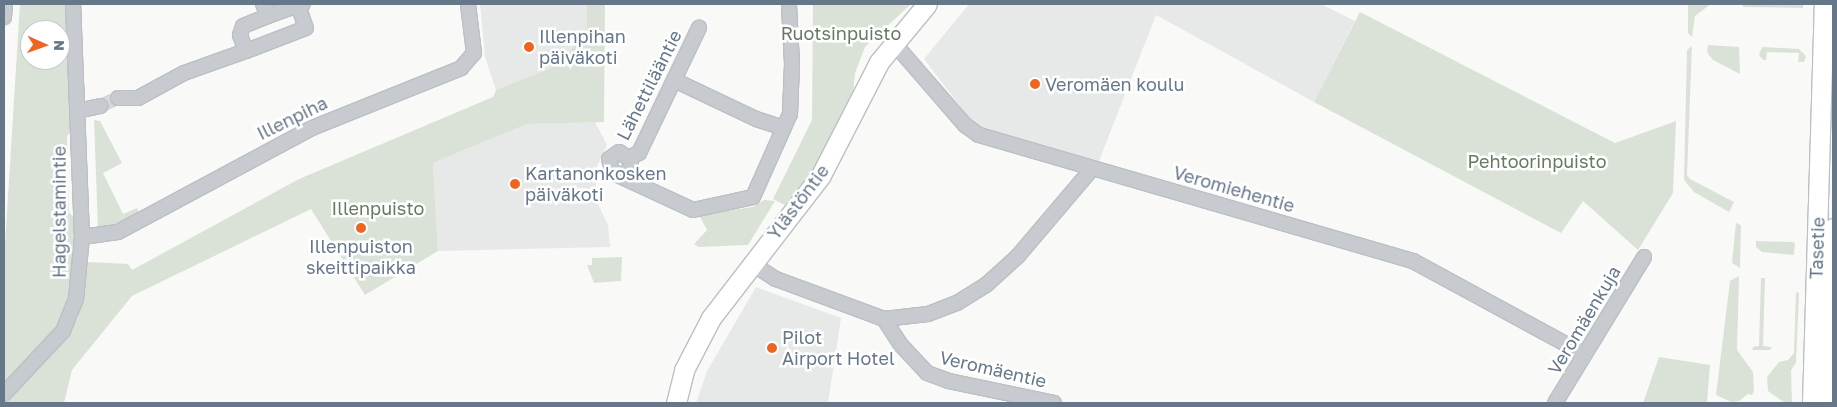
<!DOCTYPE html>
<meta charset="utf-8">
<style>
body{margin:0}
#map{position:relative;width:1837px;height:407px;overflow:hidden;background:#f9f9f7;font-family:"Golos Text",sans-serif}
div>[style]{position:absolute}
.built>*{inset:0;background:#e7e8e8}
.green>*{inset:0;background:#dae2d8}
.street-tunnel>*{height:14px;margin-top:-7px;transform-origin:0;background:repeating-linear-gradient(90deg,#d4d8dc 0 14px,transparent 0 21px)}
.roads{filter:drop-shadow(1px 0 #bbc0c5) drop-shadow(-1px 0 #bbc0c5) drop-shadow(0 1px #bbc0c5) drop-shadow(0 -1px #bbc0c5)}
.street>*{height:14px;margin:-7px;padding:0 7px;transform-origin:7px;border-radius:7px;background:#c7cacf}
.secondary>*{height:19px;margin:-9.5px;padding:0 9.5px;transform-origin:9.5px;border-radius:9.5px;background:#fff}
.dots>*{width:14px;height:14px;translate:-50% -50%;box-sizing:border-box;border:2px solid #fff;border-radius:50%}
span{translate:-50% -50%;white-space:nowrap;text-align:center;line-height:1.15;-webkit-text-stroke:5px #fff;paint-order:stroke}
.park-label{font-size:18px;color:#657a62}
.poi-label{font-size:18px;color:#66778a}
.left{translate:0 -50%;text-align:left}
.street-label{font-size:18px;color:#66778a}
.frame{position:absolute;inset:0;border:5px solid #66778a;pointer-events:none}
.north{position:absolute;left:20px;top:20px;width:50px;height:50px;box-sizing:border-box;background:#fff;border:1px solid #c2c9d0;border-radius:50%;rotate:92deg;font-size:14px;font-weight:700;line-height:20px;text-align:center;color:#66778a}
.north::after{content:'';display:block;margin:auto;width:18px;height:22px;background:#ee6522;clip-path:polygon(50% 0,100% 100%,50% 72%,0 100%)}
</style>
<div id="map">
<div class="built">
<i style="clip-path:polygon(480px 4px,587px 4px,587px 33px,555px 66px,496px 90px,485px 57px)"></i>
<i style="clip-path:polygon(969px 4px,1321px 4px,1355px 21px,1314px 102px,1156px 15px,1099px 161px,976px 127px,924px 59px)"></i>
<i style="clip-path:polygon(595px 122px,607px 145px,596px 169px,596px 200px,608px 225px,610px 247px,438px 251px,433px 163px,527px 124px)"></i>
<i style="clip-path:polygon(756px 287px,841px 318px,828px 403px,696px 403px,707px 371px)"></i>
</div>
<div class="green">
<i style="clip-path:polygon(evenodd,20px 4px,68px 4px,72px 131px,67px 136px,69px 212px,75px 219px,76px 236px,73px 288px,60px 325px,4px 383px,4px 260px,20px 4px,30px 30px,60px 30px,60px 60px,30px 60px,30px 30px)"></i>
<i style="clip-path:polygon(587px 4px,605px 4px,604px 122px,527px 124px,433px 163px,438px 251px,365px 295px,311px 209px,132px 296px,72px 370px,64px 403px,9px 403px,7px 400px,63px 342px,78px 318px,88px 262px,128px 264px,132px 270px,299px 179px,493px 97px,496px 90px,555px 66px,587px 33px)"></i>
<i style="clip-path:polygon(813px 4px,911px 4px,865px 47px,855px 73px,853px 96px,820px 160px,785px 205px,773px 199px,812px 120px)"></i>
<i style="clip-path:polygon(1688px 4px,1711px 4px,1695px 16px,1692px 37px,1688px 33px)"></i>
<i style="clip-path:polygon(1743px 4px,1803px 4px,1803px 8px,1743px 7px)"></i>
<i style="clip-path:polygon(1360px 12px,1615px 143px,1676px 121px,1673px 193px,1638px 250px,1583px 201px,1561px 233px,1314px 102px)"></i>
<i style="clip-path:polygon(1708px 45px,1739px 47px,1740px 74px,1713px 60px,1707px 52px)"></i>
<i style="clip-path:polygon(1692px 46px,1687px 175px,1690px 179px,1734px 202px,1729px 212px,1694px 192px,1684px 180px,1687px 50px)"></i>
<i style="clip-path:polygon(1762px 47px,1799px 49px,1806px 56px,1804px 62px,1798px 62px,1799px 53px,1767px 52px,1766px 60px,1763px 60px,1759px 55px)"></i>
<i style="clip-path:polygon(94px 120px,100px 121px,122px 163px,103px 173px,123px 214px,137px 208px,139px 214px,118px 225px,98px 229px)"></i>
<i style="clip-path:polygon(764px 200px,775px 201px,748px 245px,699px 247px,694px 244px,707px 230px,699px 215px,753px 207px)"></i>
<i style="clip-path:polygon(1736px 223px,1741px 225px,1740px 268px,1732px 263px)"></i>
<i style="clip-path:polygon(1756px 241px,1792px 242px,1795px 243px,1794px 255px,1762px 252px,1756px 247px)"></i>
<i style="clip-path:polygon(622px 257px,621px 281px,594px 283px,587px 265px,592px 265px,592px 258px)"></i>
<i style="clip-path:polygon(1739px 276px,1737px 350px,1753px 372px,1754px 391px,1752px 395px,1748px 394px,1739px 401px,1731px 402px,1716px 395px,1730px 281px)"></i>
<i style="clip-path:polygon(1761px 278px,1765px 278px,1763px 346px,1772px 347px,1770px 350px,1752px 350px,1753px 347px,1759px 346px)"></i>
<i style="clip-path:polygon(1796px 292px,1799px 293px,1796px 363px,1791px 370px,1792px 403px,1785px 403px,1768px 391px,1767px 377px,1779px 362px,1788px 360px,1794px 353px)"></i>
<i style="clip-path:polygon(1659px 357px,1710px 365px,1707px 403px,1643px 403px)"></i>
</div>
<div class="street-tunnel">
<i style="left:100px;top:106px;width:20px;rotate:-24deg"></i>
</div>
<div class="roads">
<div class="street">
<i style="left:263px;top:4px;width:13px;rotate:67deg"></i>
<i style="left:298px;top:5px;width:24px;rotate:71deg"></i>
<i style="left:306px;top:28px;width:64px;rotate:159deg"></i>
<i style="left:246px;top:51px;width:17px;rotate:-111deg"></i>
<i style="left:240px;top:35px;width:9px;rotate:-72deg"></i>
<i style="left:243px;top:26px;width:27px;rotate:-22deg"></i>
<i style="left:268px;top:16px;width:32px;rotate:-20deg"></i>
<i style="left:298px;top:5px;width:5px;rotate:-11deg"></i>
<i style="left:4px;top:17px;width:13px;rotate:-86deg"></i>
<i style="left:893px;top:42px;width:110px;rotate:49.1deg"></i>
<i style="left:965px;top:125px;width:17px;rotate:36deg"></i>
<i style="left:979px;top:135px;width:452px;rotate:16.2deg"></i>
<i style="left:1413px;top:261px;width:195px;rotate:28.5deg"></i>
<i style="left:674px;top:80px;width:91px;rotate:25.4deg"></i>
<i style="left:756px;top:119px;width:29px;rotate:18deg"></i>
<i style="left:118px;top:98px;width:20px"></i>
<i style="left:138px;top:98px;width:52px;rotate:-28.5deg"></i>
<i style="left:184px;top:73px;width:66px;rotate:-19.5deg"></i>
<i style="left:77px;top:111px;width:24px;rotate:-12deg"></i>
<i style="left:630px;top:157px;width:10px;rotate:-24deg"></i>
<i style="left:639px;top:153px;width:139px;rotate:-64.4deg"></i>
<i style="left:622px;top:175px;width:11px;rotate:-38deg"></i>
<i style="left:631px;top:168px;width:8px;rotate:-90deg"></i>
<i style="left:631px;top:160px;width:14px;rotate:-146deg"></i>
<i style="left:619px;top:152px;width:12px;rotate:145deg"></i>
<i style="left:609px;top:159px;width:15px;rotate:74deg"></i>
<i style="left:613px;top:173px;width:88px;rotate:24.8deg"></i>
<i style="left:693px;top:210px;width:61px;rotate:-12.2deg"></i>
<i style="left:753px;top:197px;width:91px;rotate:-66deg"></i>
<i style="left:790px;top:114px;width:50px;rotate:-87.7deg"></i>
<i style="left:792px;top:64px;width:60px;rotate:-92.9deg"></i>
<i style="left:82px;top:237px;width:36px;rotate:-8deg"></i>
<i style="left:118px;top:232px;width:220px;rotate:-28.2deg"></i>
<i style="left:312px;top:128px;width:161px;rotate:-21.9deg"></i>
<i style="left:461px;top:68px;width:20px;rotate:-49deg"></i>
<i style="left:474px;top:53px;width:49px;rotate:-97deg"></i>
<i style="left:751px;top:263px;width:30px;rotate:33deg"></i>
<i style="left:776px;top:279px;width:115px;rotate:20.3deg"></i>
<i style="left:884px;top:319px;width:31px;rotate:57deg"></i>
<i style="left:901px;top:345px;width:38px;rotate:47deg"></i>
<i style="left:927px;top:373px;width:23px;rotate:20deg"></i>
<i style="left:949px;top:381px;width:107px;rotate:11.8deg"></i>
<i style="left:884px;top:319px;width:44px;rotate:-6.5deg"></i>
<i style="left:928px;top:314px;width:31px;rotate:-21deg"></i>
<i style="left:957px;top:303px;width:34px;rotate:-32deg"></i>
<i style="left:986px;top:285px;width:43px;rotate:-42.2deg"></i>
<i style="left:1018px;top:256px;width:113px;rotate:-49.7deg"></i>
<i style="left:4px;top:394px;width:86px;rotate:-46.9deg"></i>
<i style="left:63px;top:331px;width:35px;rotate:-68deg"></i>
<i style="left:76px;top:299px;width:62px;rotate:-84.5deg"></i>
<i style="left:82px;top:237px;width:233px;rotate:-92.2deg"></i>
<i style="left:1555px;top:403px;width:171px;rotate:-58.6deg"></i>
</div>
<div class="secondary">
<i style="left:676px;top:403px;width:34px;rotate:-76deg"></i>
<i style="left:684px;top:370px;width:59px;rotate:-62.6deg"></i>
<i style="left:711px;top:318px;width:180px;rotate:-52.4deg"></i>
<i style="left:821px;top:175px;width:127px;rotate:-62.8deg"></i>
<i style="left:879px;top:62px;width:75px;rotate:-50.4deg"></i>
<i style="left:1812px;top:403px;width:399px;rotate:-88.3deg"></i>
<i style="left:1828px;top:403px;width:175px;rotate:-88.4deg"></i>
</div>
</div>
<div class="dots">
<i style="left:529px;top:47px;background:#ee6522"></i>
<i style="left:1035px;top:84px;background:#ee6522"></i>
<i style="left:515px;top:184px;background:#ee6522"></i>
<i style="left:361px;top:228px;background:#ee6522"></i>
<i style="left:772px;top:348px;background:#ee6522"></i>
</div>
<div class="park-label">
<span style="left:841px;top:33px">Ruotsinpuisto</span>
<span style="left:1537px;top:161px">Pehtoorinpuisto</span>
<span style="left:378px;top:208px">Illenpuisto</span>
</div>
<div class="poi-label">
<span class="left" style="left:539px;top:47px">Illenpihan<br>päiväkoti</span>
<span class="left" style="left:1045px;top:84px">Veromäen koulu</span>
<span class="left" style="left:525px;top:184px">Kartanonkosken<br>päiväkoti</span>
<span style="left:361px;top:257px">Illenpuiston<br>skeittipaikka</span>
<span class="left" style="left:782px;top:348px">Pilot<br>Airport Hotel</span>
</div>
<div class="street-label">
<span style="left:649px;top:85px;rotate:-63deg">Lähettilääntie</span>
<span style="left:292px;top:118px;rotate:-26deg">Illenpiha</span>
<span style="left:1234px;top:189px;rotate:16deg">Veromiehentie</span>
<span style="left:798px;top:202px;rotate:-53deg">Ylästöntie</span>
<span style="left:59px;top:212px;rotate:-90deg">Hagelstamintie</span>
<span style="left:1817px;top:248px;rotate:-88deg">Tasetie</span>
<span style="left:1584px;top:320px;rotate:-59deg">Veromäenkuja</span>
<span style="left:993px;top:369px;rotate:13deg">Veromäentie</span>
</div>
<div class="frame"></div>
<div class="north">N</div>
</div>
